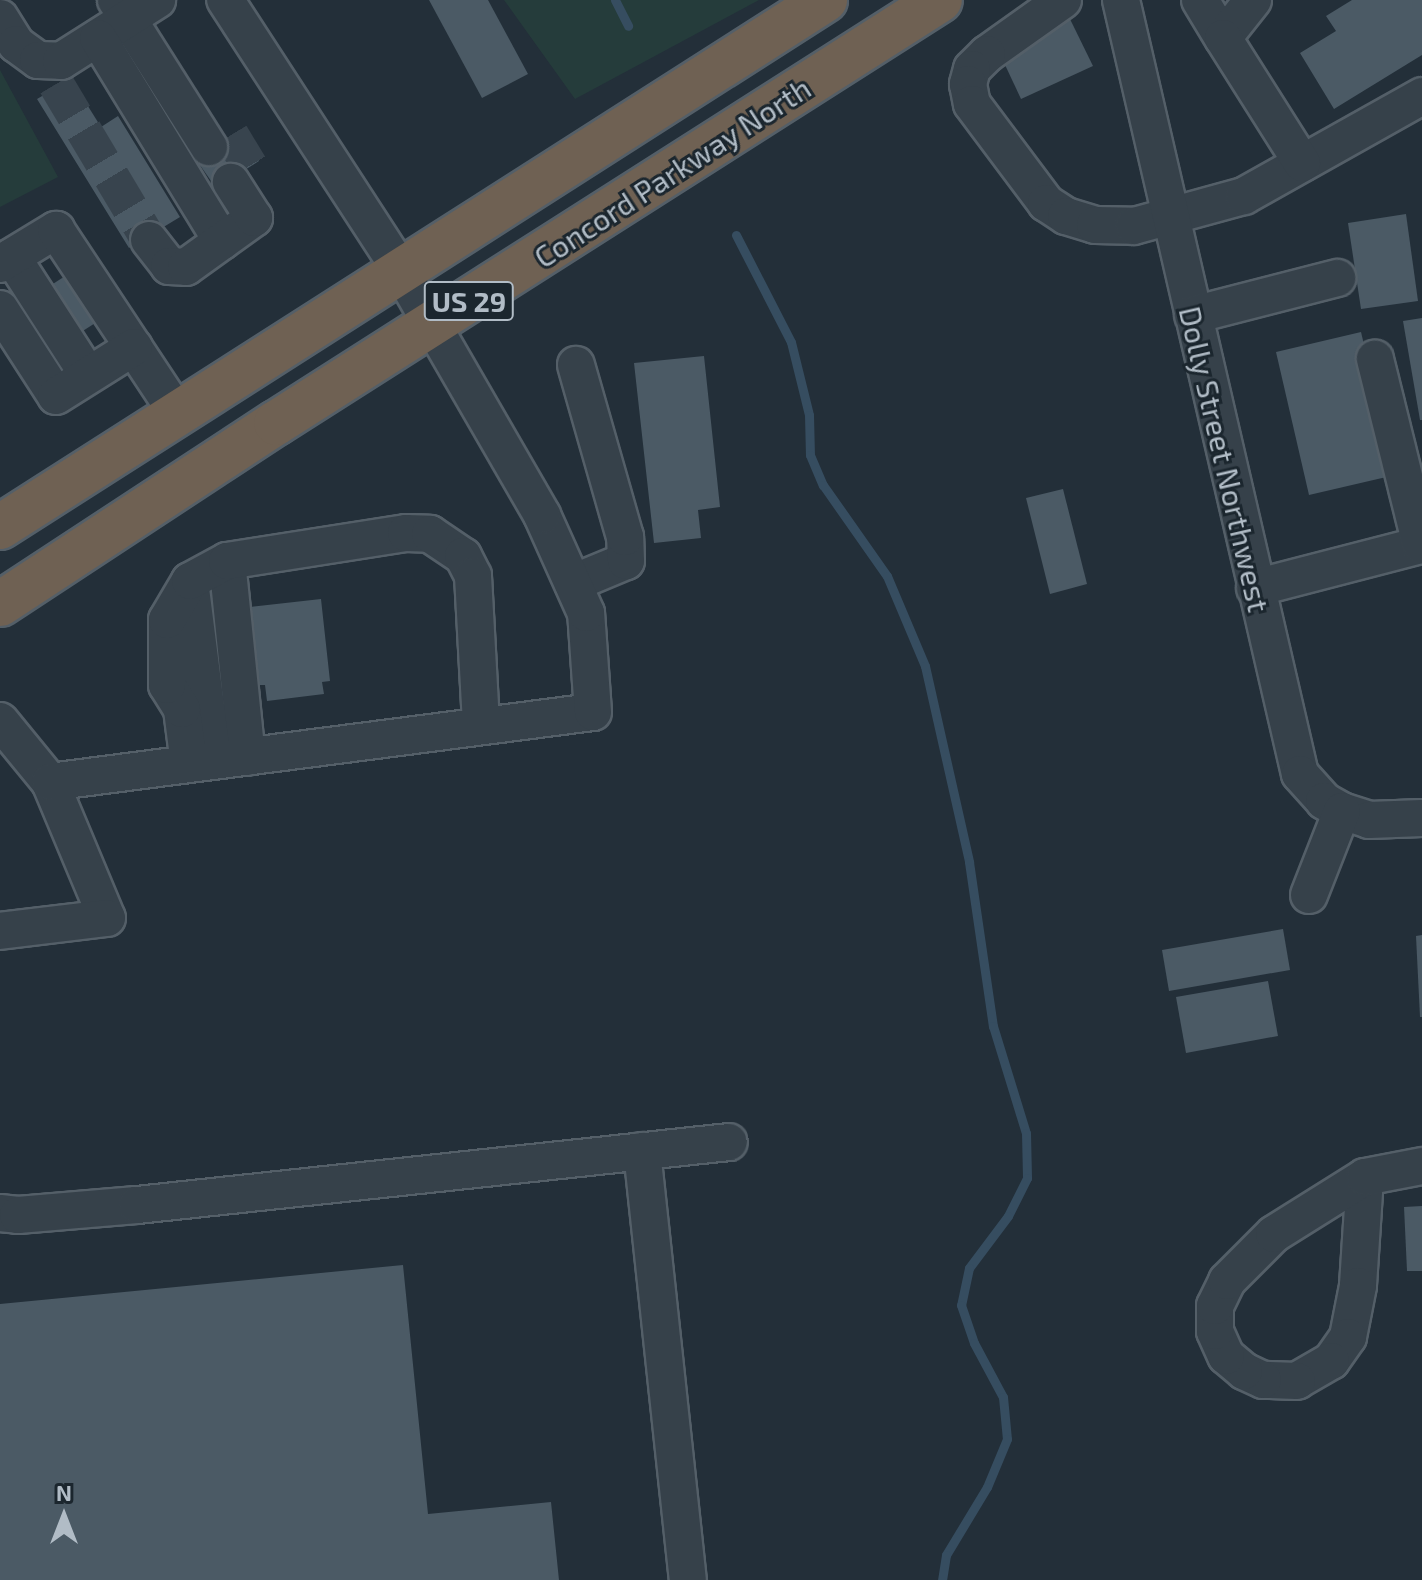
<!DOCTYPE html>
<style>
body{margin:0}
#map{position:relative;width:1422px;height:1580px;overflow:hidden;background:#232f39;font-family:"Exo 2",sans-serif}
div>[style]{position:absolute}
.green>*{inset:0;background:#253c3b}
.stream>*{height:9px;margin:-4.5px;padding:0 4.5px;transform-origin:4.5px;border-radius:4.5px;background:#364d60}
.building>*{inset:0;background:#4b5a65}
.minor-tunnel>*{height:36px;margin-top:-18px;transform-origin:0;background:repeating-linear-gradient(90deg,#38444e 0 36px,transparent 0 54px)}
.roads{filter:drop-shadow(2px 0 #545f68) drop-shadow(-2px 0 #545f68) drop-shadow(0 2px #545f68) drop-shadow(0 -2px #545f68)}
.minor>*{height:36px;margin:-18px;padding:0 18px;transform-origin:18px;border-radius:18px;background:#36414a}
.highway>*{height:44px;margin:-22px;padding:0 22px;transform-origin:22px;border-radius:22px;background:#6f6153}
span{translate:-50% -50%;white-space:nowrap;text-align:center;line-height:1.15;-webkit-text-stroke:6px #1b262e;paint-order:stroke}
.shield-label span{padding:2px 6px;background:#1b262e;border:2px solid;border-radius:6px;-webkit-text-stroke-width:0}
.shield-label{font-size:28px;color:#b1bcc6;font-weight:700}
.street-label{font-size:30px;color:#b1bcc6}
.north{position:absolute;left:24px;top:1476px;width:80px;height:80px;-webkit-text-stroke:6px #1b262e;paint-order:stroke;rotate:0deg;font-size:22px;font-weight:700;line-height:32px;text-align:center;color:#b1bcc6}
.north::after{content:'';display:block;margin:auto;width:28px;height:36px;background:#b1bcc6;clip-path:polygon(50% 0,100% 100%,50% 72%,0 100%)}
</style>
<div id="map">
<div class="green">
<i style="clip-path:polygon(504px 0,759px 0,575px 99px)"></i>
<i style="clip-path:polygon(0 70px,58px 177px,0 207px)"></i>
</div>
<div class="stream">
<i style="left:615px;top:0;width:29px;rotate:63deg"></i>
<i style="left:736px;top:235px;width:120px;rotate:62.8deg"></i>
<i style="left:791px;top:342px;width:75px;rotate:76.1deg"></i>
<i style="left:809px;top:415px;width:40px;rotate:88.6deg"></i>
<i style="left:810px;top:455px;width:33px;rotate:67deg"></i>
<i style="left:823px;top:485px;width:111px;rotate:54.9deg"></i>
<i style="left:887px;top:576px;width:98px;rotate:67.1deg"></i>
<i style="left:925px;top:666px;width:201px;rotate:77.3deg"></i>
<i style="left:969px;top:862px;width:166px;rotate:81.7deg"></i>
<i style="left:993px;top:1026px;width:112px;rotate:72.9deg"></i>
<i style="left:1026px;top:1133px;width:45px;rotate:88.7deg"></i>
<i style="left:1027px;top:1178px;width:42px;rotate:116.6deg"></i>
<i style="left:1008px;top:1216px;width:65px;rotate:126.9deg"></i>
<i style="left:969px;top:1268px;width:38px;rotate:102deg"></i>
<i style="left:961px;top:1305px;width:40px;rotate:71.1deg"></i>
<i style="left:974px;top:1343px;width:61px;rotate:61.8deg"></i>
<i style="left:1003px;top:1397px;width:42px;rotate:84.6deg"></i>
<i style="left:1007px;top:1439px;width:52px;rotate:112.6deg"></i>
<i style="left:987px;top:1487px;width:79px;rotate:121.1deg"></i>
<i style="left:946px;top:1555px;width:25px;rotate:99deg"></i>
</div>
<div class="building">
<i style="clip-path:polygon(429px 0,488px 0,528px 74px,482px 98px)"></i>
<i style="clip-path:polygon(1352px 0,1422px 0,1422px 55px,1334px 109px,1300px 53px,1336px 31px,1326px 16px)"></i>
<i style="clip-path:polygon(1069px 17px,1093px 66px,1021px 99px,998px 50px)"></i>
<i style="clip-path:polygon(71px 79px,101px 127px,118px 116px,180px 217px,129px 248px,37px 99px)"></i>
<i style="clip-path:polygon(240px 130px,259px 161px,216px 188px,195px 158px)"></i>
<i style="clip-path:polygon(1406px 214px,1418px 301px,1361px 309px,1348px 223px)"></i>
<i style="clip-path:polygon(73px 271px,103px 318px,22px 370px,0 318px)"></i>
<i style="clip-path:polygon(1422px 318px,1422px 420px,1420px 420px,1403px 321px)"></i>
<i style="clip-path:polygon(1361px 332px,1395px 475px,1309px 495px,1276px 352px)"></i>
<i style="clip-path:polygon(704px 356px,720px 507px,698px 510px,701px 538px,654px 543px,634px 363px)"></i>
<i style="clip-path:polygon(1063px 489px,1087px 584px,1050px 594px,1026px 498px)"></i>
<i style="clip-path:polygon(321px 599px,330px 681px,322px 682px,324px 694px,267px 701px,265px 685px,259px 685px,250px 607px)"></i>
<i style="clip-path:polygon(1283px 929px,1290px 970px,1169px 991px,1162px 950px)"></i>
<i style="clip-path:polygon(1422px 935px,1422px 1017px,1420px 1017px,1416px 936px)"></i>
<i style="clip-path:polygon(1268px 981px,1278px 1036px,1186px 1053px,1176px 997px)"></i>
<i style="clip-path:polygon(1422px 1206px,1422px 1271px,1407px 1271px,1404px 1207px)"></i>
<i style="clip-path:polygon(403px 1265px,428px 1514px,551px 1502px,559px 1580px,0 1580px,0 1304px)"></i>
</div>
<div class="minor-tunnel">
<i style="left:56px;top:84px;width:182px;rotate:59.2deg"></i>
<i style="left:231px;top:135px;width:41px;rotate:59deg"></i>
</div>
<div class="roads">
<div class="minor">
<i style="left:116px;top:0;width:174px;rotate:57.7deg"></i>
<i style="left:1063px;top:0;width:93px;rotate:144.6deg"></i>
<i style="left:987px;top:54px;width:21px;rotate:135deg"></i>
<i style="left:972px;top:69px;width:16px;rotate:105deg"></i>
<i style="left:968px;top:84px;width:20px;rotate:79deg"></i>
<i style="left:972px;top:104px;width:124px;rotate:53.2deg"></i>
<i style="left:1046px;top:203px;width:24px;rotate:33deg"></i>
<i style="left:1066px;top:216px;width:30px;rotate:17deg"></i>
<i style="left:1095px;top:225px;width:39px;rotate:1deg"></i>
<i style="left:1134px;top:226px;width:114px;rotate:-15.3deg"></i>
<i style="left:1244px;top:196px;width:204px;rotate:-29.3deg"></i>
<i style="left:1121px;top:0;width:794px;rotate:76.98deg"></i>
<i style="left:1300px;top:774px;width:36px;rotate:48deg"></i>
<i style="left:1324px;top:801px;width:21px;rotate:29deg"></i>
<i style="left:1342px;top:811px;width:28px;rotate:18deg"></i>
<i style="left:1369px;top:820px;width:53px;rotate:-2.2deg"></i>
<i style="left:1200px;top:0;width:44px;rotate:58.8deg"></i>
<i style="left:1253px;top:0;width:48px;rotate:128.3deg"></i>
<i style="left:1223px;top:38px;width:148px;rotate:57.7deg"></i>
<i style="left:0;top:18px;width:31px;rotate:58deg"></i>
<i style="left:16px;top:44px;width:27px;rotate:36deg"></i>
<i style="left:38px;top:60px;width:23px;rotate:2deg"></i>
<i style="left:61px;top:61px;width:114px;rotate:-32.4deg"></i>
<i style="left:98px;top:38px;width:238px;rotate:58.6deg"></i>
<i style="left:149px;top:240px;width:33px;rotate:52deg"></i>
<i style="left:169px;top:266px;width:17px;rotate:3deg"></i>
<i style="left:186px;top:267px;width:84px;rotate:-35.8deg"></i>
<i style="left:254px;top:218px;width:43px;rotate:-122.6deg"></i>
<i style="left:12px;top:257px;width:140px;rotate:57.2deg"></i>
<i style="left:0;top:264px;width:66px;rotate:-31.3deg"></i>
<i style="left:56px;top:230px;width:219px;rotate:56.5deg"></i>
<i style="left:0;top:309px;width:103px;rotate:57.2deg"></i>
<i style="left:56px;top:396px;width:92px;rotate:-32.1deg"></i>
<i style="left:1193px;top:315px;width:149px;rotate:-14.4deg"></i>
<i style="left:227px;top:561px;width:197px;rotate:84.2deg"></i>
<i style="left:190px;top:581px;width:165px;rotate:82.7deg"></i>
<i style="left:573px;top:583px;width:57px;rotate:-22.5deg"></i>
<i style="left:626px;top:561px;width:24px;rotate:-92deg"></i>
<i style="left:625px;top:537px;width:179px;rotate:-105.9deg"></i>
<i style="left:1255px;top:588px;width:171px;rotate:-14.5deg"></i>
<i style="left:1421px;top:545px;width:192px;rotate:-103.9deg"></i>
<i style="left:0;top:721px;width:79px;rotate:50.7deg"></i>
<i style="left:50px;top:782px;width:147px;rotate:67.3deg"></i>
<i style="left:107px;top:918px;width:108px;rotate:173.1deg"></i>
<i style="left:189px;top:764px;width:55px;rotate:-97.3deg"></i>
<i style="left:182px;top:709px;width:28px;rotate:-122deg"></i>
<i style="left:167px;top:685px;width:65px;rotate:-90deg"></i>
<i style="left:167px;top:620px;width:45px;rotate:-59.5deg"></i>
<i style="left:190px;top:581px;width:42px;rotate:-28.4deg"></i>
<i style="left:227px;top:561px;width:181px;rotate:-8.9deg"></i>
<i style="left:406px;top:533px;width:24px;rotate:2deg"></i>
<i style="left:430px;top:534px;width:40px;rotate:34deg"></i>
<i style="left:463px;top:556px;width:22px;rotate:63deg"></i>
<i style="left:473px;top:576px;width:150px;rotate:86.9deg"></i>
<i style="left:50px;top:782px;width:547px;rotate:-7.35deg"></i>
<i style="left:593px;top:712px;width:99px;rotate:-94deg"></i>
<i style="left:586px;top:613px;width:107px;rotate:-114.2deg"></i>
<i style="left:542px;top:515px;width:284px;rotate:-120deg"></i>
<i style="left:400px;top:269px;width:321px;rotate:-123deg"></i>
<i style="left:1309px;top:895px;width:90px;rotate:-68.6deg"></i>
<i style="left:642px;top:1151px;width:431px;rotate:83.9deg"></i>
<i style="left:1365px;top:1177px;width:109px;rotate:93.7deg"></i>
<i style="left:1358px;top:1286px;width:52px;rotate:101.1deg"></i>
<i style="left:1348px;top:1337px;width:29px;rotate:125deg"></i>
<i style="left:1331px;top:1361px;width:39px;rotate:150deg"></i>
<i style="left:1297px;top:1381px;width:34px;rotate:-178deg"></i>
<i style="left:1263px;top:1380px;width:21px;rotate:-155deg"></i>
<i style="left:1244px;top:1371px;width:23px;rotate:-140deg"></i>
<i style="left:1226px;top:1356px;width:27px;rotate:-114deg"></i>
<i style="left:1215px;top:1331px;width:25px;rotate:-90deg"></i>
<i style="left:1215px;top:1306px;width:28px;rotate:-64deg"></i>
<i style="left:1227px;top:1281px;width:66px;rotate:-45deg"></i>
<i style="left:1274px;top:1234px;width:107px;rotate:-32.1deg"></i>
<i style="left:1365px;top:1177px;width:58px;rotate:-10.9deg"></i>
<i style="left:0;top:1213px;width:18px;rotate:6deg"></i>
<i style="left:18px;top:1215px;width:119px;rotate:-4.8deg"></i>
<i style="left:137px;top:1205px;width:595px;rotate:-6.07deg"></i>
</div>
<div class="highway">
<i style="left:0;top:527px;width:979px;rotate:-32.57deg"></i>
<i style="left:0;top:604px;width:330px;rotate:-33.3deg"></i>
<i style="left:276px;top:423px;width:787px;rotate:-32.5deg"></i>
</div>
</div>
<div class="shield-label">
<span style="left:469px;top:301px">US 29</span>
</div>
<div class="street-label">
<span style="left:672px;top:172px;rotate:-33deg">Concord Parkway North</span>
<span style="left:1225px;top:459px;rotate:77deg">Dolly Street Northwest</span>
</div>
<div class="north">N</div>
</div>
